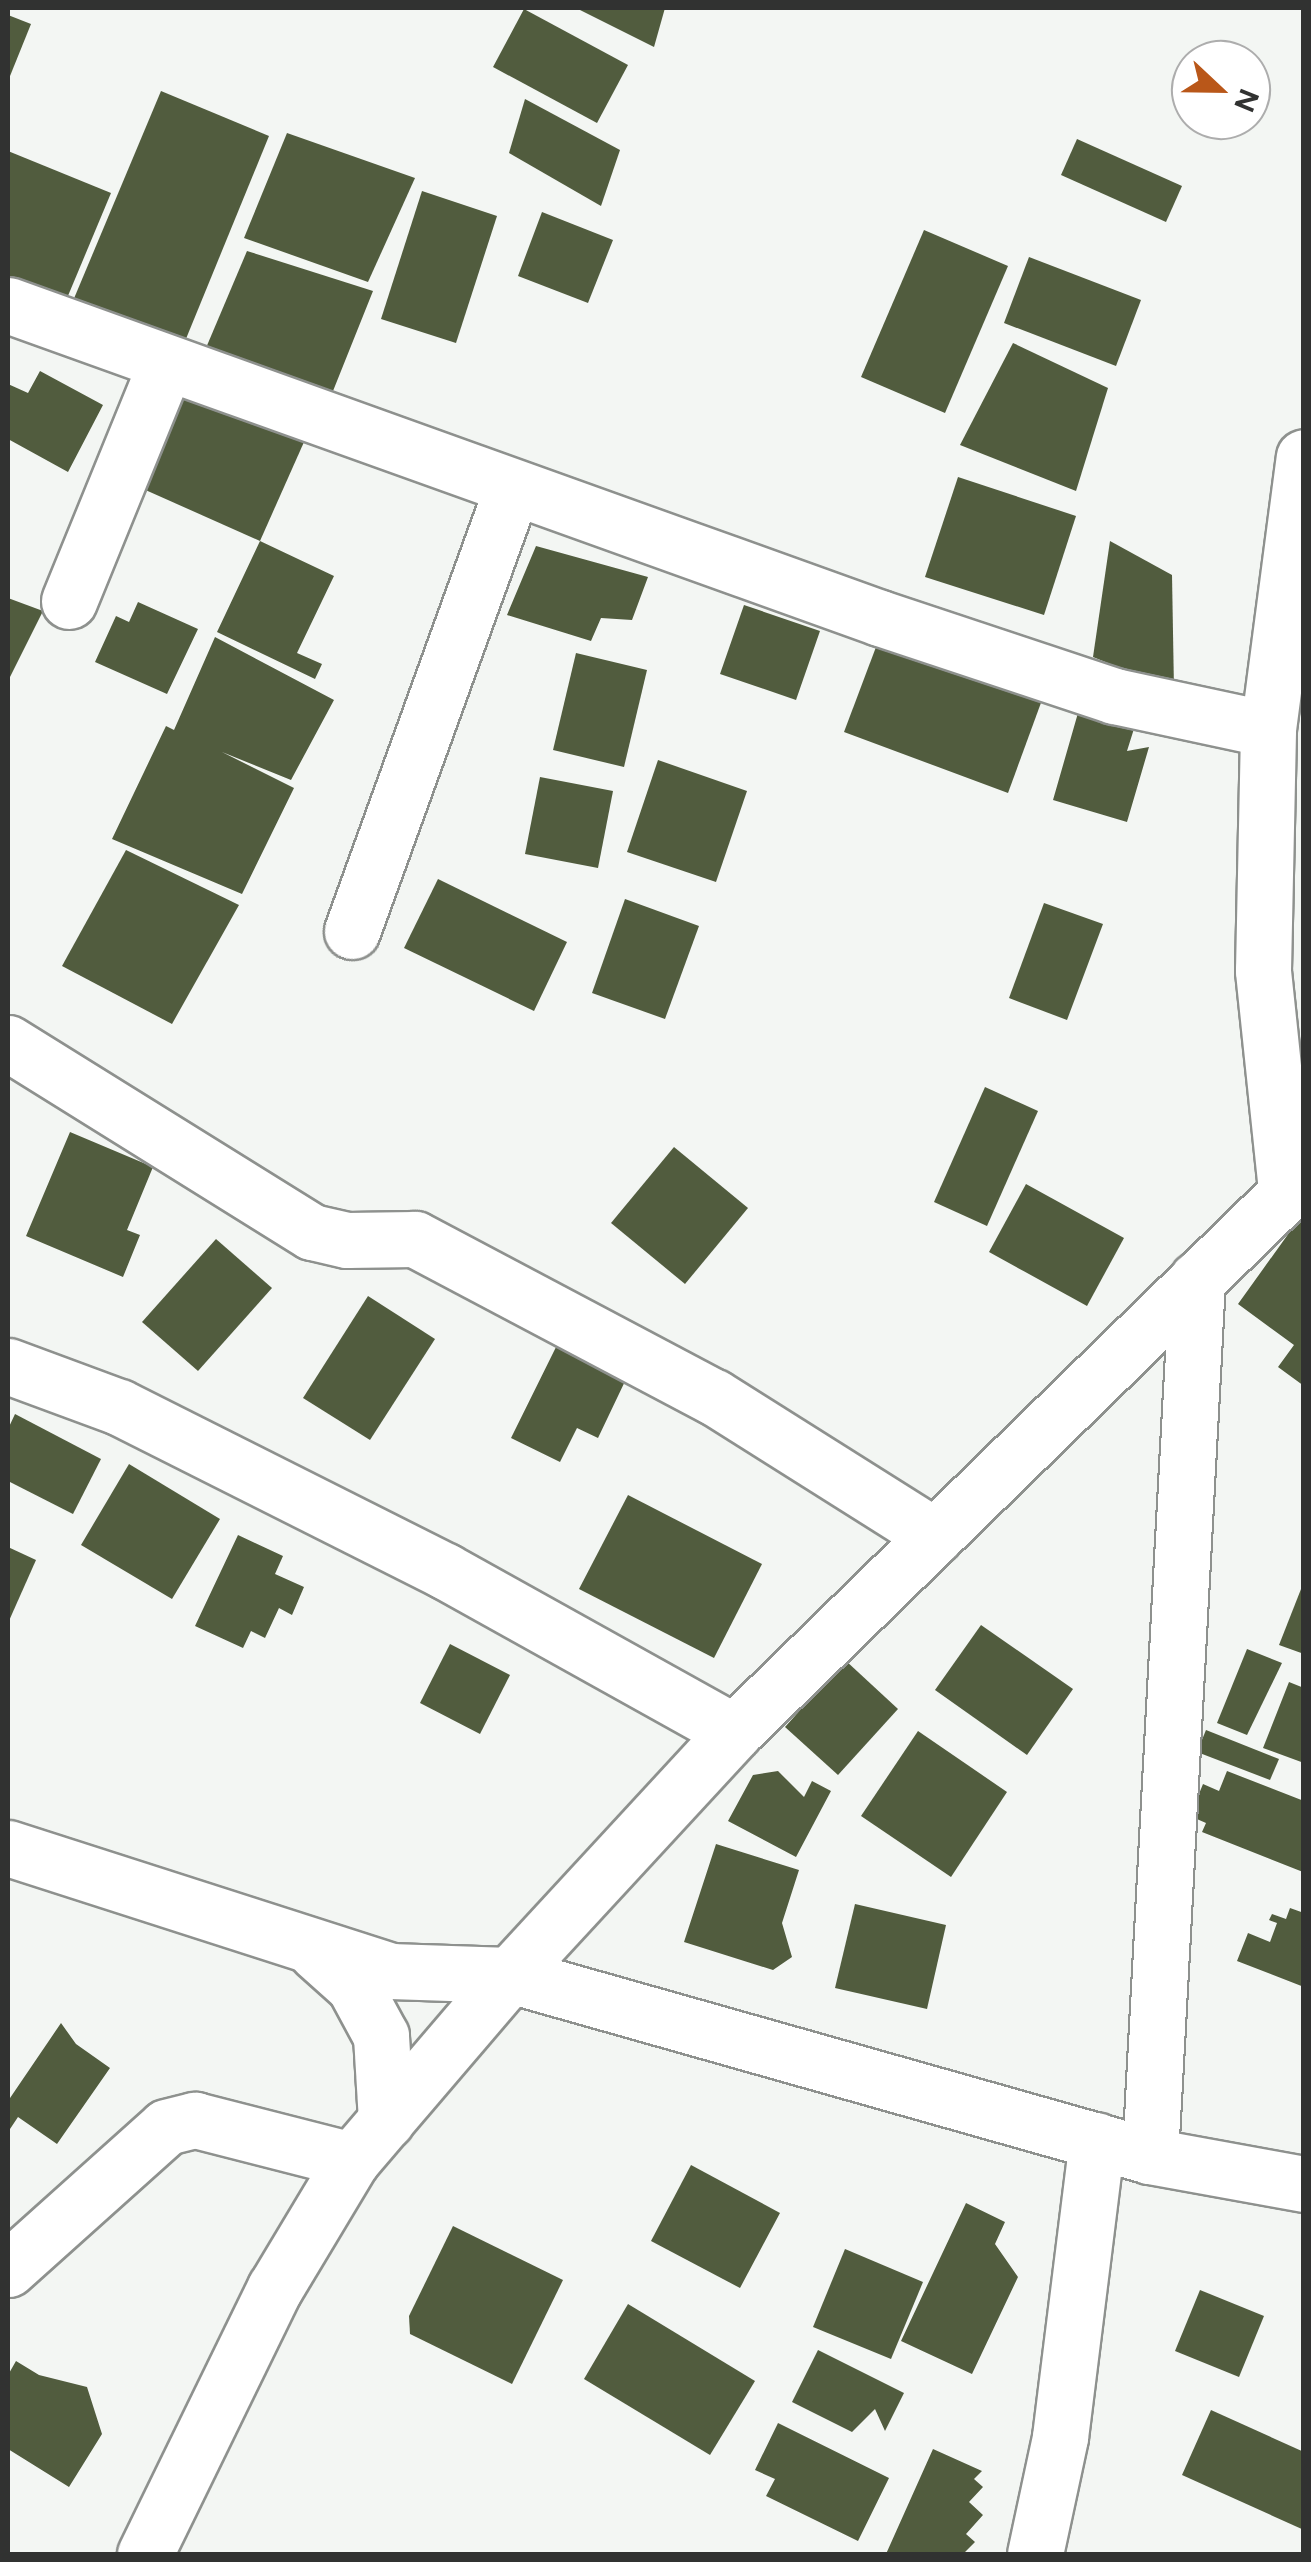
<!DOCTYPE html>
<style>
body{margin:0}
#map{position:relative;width:1311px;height:2562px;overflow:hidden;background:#f3f6f3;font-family:Figtree,sans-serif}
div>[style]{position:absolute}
.building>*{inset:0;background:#515c3e}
.roads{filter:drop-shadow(2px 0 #8e918e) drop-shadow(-2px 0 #8e918e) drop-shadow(0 2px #8e918e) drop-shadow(0 -2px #8e918e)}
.minor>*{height:55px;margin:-27.5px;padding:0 27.5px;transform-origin:27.5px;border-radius:27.5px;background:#fff}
span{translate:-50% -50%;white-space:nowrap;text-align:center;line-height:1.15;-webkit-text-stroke:10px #fff;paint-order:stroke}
.frame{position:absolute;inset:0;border:10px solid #313231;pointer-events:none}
.north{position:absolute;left:1171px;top:40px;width:100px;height:100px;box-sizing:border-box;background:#fff;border:2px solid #adadad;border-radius:50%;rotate:112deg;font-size:28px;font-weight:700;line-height:40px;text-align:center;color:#313231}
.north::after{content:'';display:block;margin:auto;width:35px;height:45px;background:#b95719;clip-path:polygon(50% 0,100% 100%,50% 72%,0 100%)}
</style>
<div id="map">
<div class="building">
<i style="clip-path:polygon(576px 8px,665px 8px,654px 47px)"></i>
<i style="clip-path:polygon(524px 9px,628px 65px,597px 123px,493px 67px)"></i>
<i style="clip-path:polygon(8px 15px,31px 24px,8px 81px)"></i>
<i style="clip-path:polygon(161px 91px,269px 136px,181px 351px,70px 308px)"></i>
<i style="clip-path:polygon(525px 99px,620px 150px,601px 206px,509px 153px)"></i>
<i style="clip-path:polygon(287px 133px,415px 178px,368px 282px,244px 238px)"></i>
<i style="clip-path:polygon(1077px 139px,1182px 186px,1166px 222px,1061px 175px)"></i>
<i style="clip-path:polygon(8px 151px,111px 193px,65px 303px,8px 282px)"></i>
<i style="clip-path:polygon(422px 191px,497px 216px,456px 343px,381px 319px)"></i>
<i style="clip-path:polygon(542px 212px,613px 240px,588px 303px,518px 276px)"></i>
<i style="clip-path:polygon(924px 230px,1008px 266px,945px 413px,861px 377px)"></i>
<i style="clip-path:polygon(247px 251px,373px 291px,331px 396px,203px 355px)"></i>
<i style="clip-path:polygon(1029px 257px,1141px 300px,1116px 366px,1004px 323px)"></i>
<i style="clip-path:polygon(1013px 343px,1108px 388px,1076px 491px,960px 445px)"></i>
<i style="clip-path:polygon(40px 371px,103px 405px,68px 472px,8px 439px,8px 384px,28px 393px)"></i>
<i style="clip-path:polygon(180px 376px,308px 433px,260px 541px,132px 484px)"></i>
<i style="clip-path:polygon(958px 477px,1076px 516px,1044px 615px,925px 577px)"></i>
<i style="clip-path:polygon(260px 541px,334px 576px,297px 653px,322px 664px,315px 679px,217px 632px)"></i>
<i style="clip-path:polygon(1110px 541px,1172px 575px,1174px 690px,1093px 657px)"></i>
<i style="clip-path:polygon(536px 546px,648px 577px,632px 620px,601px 618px,591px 641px,507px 615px)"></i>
<i style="clip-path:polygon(8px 598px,43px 611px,8px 681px)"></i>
<i style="clip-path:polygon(138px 602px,198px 629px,167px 694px,95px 662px,116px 616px,129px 622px)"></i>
<i style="clip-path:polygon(744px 605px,820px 631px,796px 700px,720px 674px)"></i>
<i style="clip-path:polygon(215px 637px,334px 700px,291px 780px,222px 752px,294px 788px,242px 894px,112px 839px,166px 726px,174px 730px)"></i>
<i style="clip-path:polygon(879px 639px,1042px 700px,1008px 793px,844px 732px)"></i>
<i style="clip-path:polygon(576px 653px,647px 670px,624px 767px,553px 750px)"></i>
<i style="clip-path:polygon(1082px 699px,1138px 716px,1127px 751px,1149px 747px,1127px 822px,1053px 800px)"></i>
<i style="clip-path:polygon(658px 760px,747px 791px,716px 882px,627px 852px)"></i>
<i style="clip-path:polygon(540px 777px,613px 791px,598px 868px,525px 854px)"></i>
<i style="clip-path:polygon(126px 850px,239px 905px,172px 1024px,62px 966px)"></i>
<i style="clip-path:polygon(438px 879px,567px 942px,534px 1011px,404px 948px)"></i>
<i style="clip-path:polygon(625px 899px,699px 926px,665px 1019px,592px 993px)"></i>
<i style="clip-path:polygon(1044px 903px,1103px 924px,1067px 1020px,1009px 998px)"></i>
<i style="clip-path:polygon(985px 1087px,1038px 1111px,987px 1226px,934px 1202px)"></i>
<i style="clip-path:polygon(70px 1132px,153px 1167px,127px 1230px,140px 1235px,123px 1277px,26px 1236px)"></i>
<i style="clip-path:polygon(674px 1147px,748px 1208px,685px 1284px,611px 1223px)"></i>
<i style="clip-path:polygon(1026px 1184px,1124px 1238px,1087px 1306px,989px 1252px)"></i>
<i style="clip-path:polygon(1304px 1212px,1304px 1386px,1278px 1367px,1294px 1345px,1238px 1304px)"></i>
<i style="clip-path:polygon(216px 1239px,272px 1288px,198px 1371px,142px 1322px)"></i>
<i style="clip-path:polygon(368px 1296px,435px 1339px,370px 1440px,303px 1398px)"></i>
<i style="clip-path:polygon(559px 1341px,628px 1375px,598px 1438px,577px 1428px,560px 1462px,511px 1438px)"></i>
<i style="clip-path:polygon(15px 1414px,101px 1459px,73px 1514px,8px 1481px,8px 1429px)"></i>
<i style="clip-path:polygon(129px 1464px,220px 1519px,172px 1599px,81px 1545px)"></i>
<i style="clip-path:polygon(628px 1495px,762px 1564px,714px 1658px,579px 1589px)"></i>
<i style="clip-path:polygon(238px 1535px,283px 1556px,275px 1574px,304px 1587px,292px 1615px,279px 1608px,265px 1638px,251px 1631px,243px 1648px,195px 1626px)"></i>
<i style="clip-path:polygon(8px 1547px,36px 1560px,8px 1623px)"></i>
<i style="clip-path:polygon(1303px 1584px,1304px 1584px,1304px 1654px,1279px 1645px)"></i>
<i style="clip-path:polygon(981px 1625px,1073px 1689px,1027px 1755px,935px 1690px)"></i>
<i style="clip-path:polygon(450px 1644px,510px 1675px,480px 1734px,420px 1703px)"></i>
<i style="clip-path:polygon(1247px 1649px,1282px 1663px,1247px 1735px,1217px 1723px)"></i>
<i style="clip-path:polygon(845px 1660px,898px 1709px,838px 1775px,785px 1727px)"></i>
<i style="clip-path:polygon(1289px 1682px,1304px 1688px,1304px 1763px,1263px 1748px)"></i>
<i style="clip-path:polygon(1206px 1730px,1279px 1759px,1270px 1780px,1197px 1752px)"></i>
<i style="clip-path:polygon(918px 1731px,1007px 1792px,951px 1877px,861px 1816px)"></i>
<i style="clip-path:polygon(778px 1771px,804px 1797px,812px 1781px,831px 1791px,796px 1857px,728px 1821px,753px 1775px)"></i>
<i style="clip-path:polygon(1227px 1771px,1304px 1801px,1303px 1872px,1202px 1832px,1206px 1823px,1190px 1816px,1203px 1784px,1219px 1791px)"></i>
<i style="clip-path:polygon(716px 1844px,799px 1870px,782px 1923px,792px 1957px,773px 1970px,684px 1942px)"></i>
<i style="clip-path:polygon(855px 1904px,946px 1925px,927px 2009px,835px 1988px)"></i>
<i style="clip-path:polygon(1290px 1908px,1304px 1913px,1304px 1987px,1237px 1961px,1248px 1933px,1270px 1942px,1277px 1923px,1269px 1920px,1272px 1914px,1286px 1919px)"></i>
<i style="clip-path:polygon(61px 2023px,76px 2044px,110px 2068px,57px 2144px,18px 2117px,8px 2132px,8px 2101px)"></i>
<i style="clip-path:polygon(691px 2165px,780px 2213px,740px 2288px,651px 2241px)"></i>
<i style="clip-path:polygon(966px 2203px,1005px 2222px,995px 2244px,1018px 2277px,972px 2374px,901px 2341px)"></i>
<i style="clip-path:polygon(453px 2226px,563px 2280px,512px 2384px,410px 2334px,409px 2316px)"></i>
<i style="clip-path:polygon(845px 2249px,923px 2282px,891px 2359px,813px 2327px)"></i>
<i style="clip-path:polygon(1200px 2290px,1264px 2316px,1239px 2377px,1175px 2351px)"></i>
<i style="clip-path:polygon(628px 2304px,755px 2381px,710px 2455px,584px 2379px)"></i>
<i style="clip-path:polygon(818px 2350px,904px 2393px,885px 2431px,875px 2409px,852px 2432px,792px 2402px)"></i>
<i style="clip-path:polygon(16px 2361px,39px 2375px,87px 2387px,102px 2434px,69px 2487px,8px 2449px,8px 2375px)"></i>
<i style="clip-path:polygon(1211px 2410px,1304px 2452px,1304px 2530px,1182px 2475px)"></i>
<i style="clip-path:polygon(778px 2423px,889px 2478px,858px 2541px,766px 2496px,775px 2479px,755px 2470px)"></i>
<i style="clip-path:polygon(933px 2449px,982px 2471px,974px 2479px,983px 2487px,969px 2502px,983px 2515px,966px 2534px,975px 2542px,963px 2554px,886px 2554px)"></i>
</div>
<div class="roads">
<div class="minor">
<i style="left:8px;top:305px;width:926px;rotate:19.75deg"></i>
<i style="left:880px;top:618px;width:247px;rotate:18.4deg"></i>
<i style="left:1114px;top:696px;width:157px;rotate:12.1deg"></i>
<i style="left:69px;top:601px;width:257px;rotate:-67.8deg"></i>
<i style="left:352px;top:931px;width:469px;rotate:-70.1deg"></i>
<i style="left:8px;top:1043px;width:358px;rotate:31.9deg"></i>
<i style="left:312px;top:1232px;width:36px;rotate:13deg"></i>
<i style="left:347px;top:1240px;width:68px;rotate:-0.8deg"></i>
<i style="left:415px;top:1239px;width:338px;rotate:27.9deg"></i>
<i style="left:714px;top:1397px;width:261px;rotate:32.2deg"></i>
<i style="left:1286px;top:1190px;width:221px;rotate:-96deg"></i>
<i style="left:1263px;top:970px;width:241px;rotate:-88.8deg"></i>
<i style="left:1268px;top:729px;width:274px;rotate:-82.5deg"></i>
<i style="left:8px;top:1366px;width:118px;rotate:20.3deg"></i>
<i style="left:119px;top:1407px;width:365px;rotate:26.7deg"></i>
<i style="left:445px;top:1571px;width:331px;rotate:29.1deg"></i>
<i style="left:8px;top:1848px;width:401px;rotate:17.8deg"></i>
<i style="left:390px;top:1971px;width:120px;rotate:1.9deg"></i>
<i style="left:510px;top:1975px;width:665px;rotate:15.79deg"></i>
<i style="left:1150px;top:2156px;width:157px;rotate:10.3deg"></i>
<i style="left:316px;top:1952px;width:51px;rotate:41.8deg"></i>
<i style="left:354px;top:1986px;width:57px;rotate:61.6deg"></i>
<i style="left:381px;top:2036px;width:85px;rotate:86.6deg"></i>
<i style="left:1150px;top:2156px;width:878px;rotate:-86.93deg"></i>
<i style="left:8px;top:2269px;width:212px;rotate:-41.9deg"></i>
<i style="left:166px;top:2127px;width:30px;rotate:-14deg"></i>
<i style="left:195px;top:2120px;width:162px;rotate:14.3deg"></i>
<i style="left:145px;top:2554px;width:296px;rotate:-64deg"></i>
<i style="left:275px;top:2288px;width:149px;rotate:-59deg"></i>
<i style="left:352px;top:2160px;width:243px;rotate:-49.5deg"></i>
<i style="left:510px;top:1975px;width:330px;rotate:-47.3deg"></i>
<i style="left:734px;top:1732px;width:796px;rotate:-44.29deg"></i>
<i style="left:1035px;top:2554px;width:120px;rotate:-77.9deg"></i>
<i style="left:1060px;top:2437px;width:299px;rotate:-82.9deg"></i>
</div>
</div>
<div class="frame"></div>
<div class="north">N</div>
</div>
